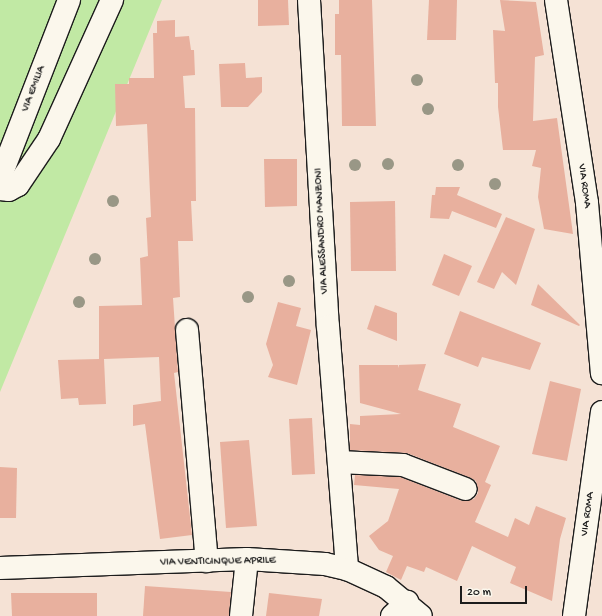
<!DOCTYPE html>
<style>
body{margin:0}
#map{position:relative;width:602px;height:616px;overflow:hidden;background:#f5e2d5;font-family:"Gochi Hand",sans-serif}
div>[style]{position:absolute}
.green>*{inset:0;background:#c1e9a4}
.building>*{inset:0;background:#e8b09e}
.roads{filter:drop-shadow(1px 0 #1c1c1c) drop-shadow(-1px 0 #1c1c1c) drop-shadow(0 1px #1c1c1c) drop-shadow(0 -1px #1c1c1c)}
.minor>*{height:22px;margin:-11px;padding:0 11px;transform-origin:11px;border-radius:11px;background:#fbf7ec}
.major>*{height:22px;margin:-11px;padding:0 11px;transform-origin:11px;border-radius:11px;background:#fbf7ec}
.trees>*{width:12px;height:12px;margin:-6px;border-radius:50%;background:#999786}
span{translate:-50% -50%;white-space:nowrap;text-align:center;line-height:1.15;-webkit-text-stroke:4px #fbf7ec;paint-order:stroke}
.street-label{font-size:11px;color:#1c1c1c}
.scale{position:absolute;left:460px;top:586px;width:67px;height:18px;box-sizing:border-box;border:2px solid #1c1c1c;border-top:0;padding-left:5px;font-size:12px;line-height:14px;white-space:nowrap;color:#1c1c1c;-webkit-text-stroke:3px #fbf7ec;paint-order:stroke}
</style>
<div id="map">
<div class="green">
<i style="clip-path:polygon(0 0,162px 0,0 392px)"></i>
</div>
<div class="building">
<i style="clip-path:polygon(258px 0,288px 0,289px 25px,258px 26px)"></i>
<i style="clip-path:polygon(339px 0,372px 0,376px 126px,342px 126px,341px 55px,335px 55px,335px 14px,339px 14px)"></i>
<i style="clip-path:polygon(429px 0,457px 0,456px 40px,427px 40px)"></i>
<i style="clip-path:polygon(500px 0,536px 2px,544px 55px,535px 57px,533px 121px,557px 118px,573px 234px,544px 229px,538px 197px,541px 168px,532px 166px,536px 150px,503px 150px,498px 107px,498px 83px,495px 83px,493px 30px,505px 31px)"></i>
<i style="clip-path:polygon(175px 20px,175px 37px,189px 36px,191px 50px,194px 50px,195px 75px,183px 76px,185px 108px,195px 108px,196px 201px,191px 201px,193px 241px,178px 241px,180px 297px,173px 298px,178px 372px,174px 373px,192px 535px,160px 539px,145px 424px,133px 426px,133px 405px,161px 401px,159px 357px,104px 359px,106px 404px,79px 405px,78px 398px,61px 399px,58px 360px,99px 359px,99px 306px,142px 305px,140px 258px,148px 256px,146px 218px,151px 217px,147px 124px,116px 126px,115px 84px,129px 84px,129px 78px,154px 78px,153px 33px,157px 33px,157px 21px)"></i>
<i style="clip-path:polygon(245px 63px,246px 78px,262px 77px,262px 92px,248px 107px,221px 107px,219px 64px)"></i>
<i style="clip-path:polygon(264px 159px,297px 159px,297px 206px,265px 207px)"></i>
<i style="clip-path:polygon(436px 187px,460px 187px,457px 195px,502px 214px,496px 228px,452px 211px,449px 219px,430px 218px,432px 195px,435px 195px)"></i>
<i style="clip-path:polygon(395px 201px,396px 271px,351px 271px,350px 202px)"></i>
<i style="clip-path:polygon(506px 217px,535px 229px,516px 285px,502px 272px,494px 289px,477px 282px)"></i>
<i style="clip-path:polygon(444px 254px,472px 266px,459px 296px,432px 285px)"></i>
<i style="clip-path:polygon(538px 284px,580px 325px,579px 326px,531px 305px)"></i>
<i style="clip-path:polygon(278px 302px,301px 308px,296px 326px,311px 330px,297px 385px,268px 377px,273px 365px,266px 344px)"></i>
<i style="clip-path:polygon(375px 305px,397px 313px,397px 341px,367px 329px)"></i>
<i style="clip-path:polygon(460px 311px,541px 343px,530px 370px,482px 357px,478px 367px,444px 354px)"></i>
<i style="clip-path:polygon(426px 364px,418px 390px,461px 404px,453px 427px,500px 446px,485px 482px,491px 485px,475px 522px,508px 537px,515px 518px,529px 525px,536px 506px,566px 518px,560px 539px,552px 601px,510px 583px,516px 567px,472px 546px,457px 581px,426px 567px,424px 572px,407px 566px,401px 580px,386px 572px,393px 556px,379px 550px,369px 536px,388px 521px,399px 489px,354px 485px,355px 475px,400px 477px,462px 501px,474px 499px,478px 493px,476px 481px,471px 478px,407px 453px,350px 450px,350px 424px,360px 425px,360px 416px,401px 414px,360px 403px,359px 365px,398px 365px,398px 368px,399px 365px)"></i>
<i style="clip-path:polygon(550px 381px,581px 389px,567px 461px,532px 454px)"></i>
<i style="clip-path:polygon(312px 418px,315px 474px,292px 475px,289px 419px)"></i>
<i style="clip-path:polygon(249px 440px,257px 526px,226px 528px,220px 442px)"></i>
<i style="clip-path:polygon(0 467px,17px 468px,16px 518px,0 518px)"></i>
<i style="clip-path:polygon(145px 586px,231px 592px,229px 616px,143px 616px)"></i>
<i style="clip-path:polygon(11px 593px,97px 593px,97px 616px,12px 616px)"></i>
<i style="clip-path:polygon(269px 593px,322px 599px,319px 616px,266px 616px)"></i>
</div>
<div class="roads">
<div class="minor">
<i style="left:309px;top:0;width:327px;rotate:86.7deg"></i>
<i style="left:328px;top:326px;width:244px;rotate:85.5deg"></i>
<i style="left:556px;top:0;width:205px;rotate:81.3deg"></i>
<i style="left:587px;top:203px;width:171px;rotate:85deg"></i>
<i style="left:0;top:189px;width:9px;rotate:6deg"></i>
<i style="left:9px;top:190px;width:10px;rotate:-29deg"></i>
<i style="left:18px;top:185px;width:55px;rotate:-56deg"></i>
<i style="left:49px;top:139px;width:153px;rotate:-65.6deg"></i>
<i style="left:187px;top:330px;width:232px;rotate:85.1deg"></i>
<i style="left:339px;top:462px;width:64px;rotate:2.7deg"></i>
<i style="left:403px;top:465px;width:67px;rotate:20.9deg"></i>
<i style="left:0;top:568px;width:247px;rotate:-2.1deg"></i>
<i style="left:247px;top:559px;width:78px;rotate:3.7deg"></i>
<i style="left:325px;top:564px;width:23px;rotate:13deg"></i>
<i style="left:347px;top:569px;width:43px;rotate:24.8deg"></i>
<i style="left:386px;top:587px;width:45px;rotate:39.6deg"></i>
<i style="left:241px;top:616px;width:57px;rotate:-84deg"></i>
<i style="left:392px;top:616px;width:21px;rotate:-43deg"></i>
<i style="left:574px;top:616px;width:206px;rotate:-82.2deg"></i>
</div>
<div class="major">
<i style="left:0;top:178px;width:191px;rotate:-68.8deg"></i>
</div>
</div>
<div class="trees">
<i style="left:417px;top:80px"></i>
<i style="left:428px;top:109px"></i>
<i style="left:388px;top:164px"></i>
<i style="left:355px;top:165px"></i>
<i style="left:458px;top:165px"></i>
<i style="left:495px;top:184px"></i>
<i style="left:113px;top:201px"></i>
<i style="left:95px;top:259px"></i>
<i style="left:289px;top:281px"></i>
<i style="left:248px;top:297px"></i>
<i style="left:79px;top:302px"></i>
</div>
<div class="street-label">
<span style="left:34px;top:89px;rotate:-69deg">VIA EMILIA</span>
<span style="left:584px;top:186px;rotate:82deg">VIA ROMA</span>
<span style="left:322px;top:231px;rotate:-93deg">VIA ALESSANDRO MANZONI</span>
<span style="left:588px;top:514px;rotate:-82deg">VIA ROMA</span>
<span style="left:218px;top:562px;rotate:-1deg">VIA VENTICINQUE APRILE</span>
</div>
<div class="scale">20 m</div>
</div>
